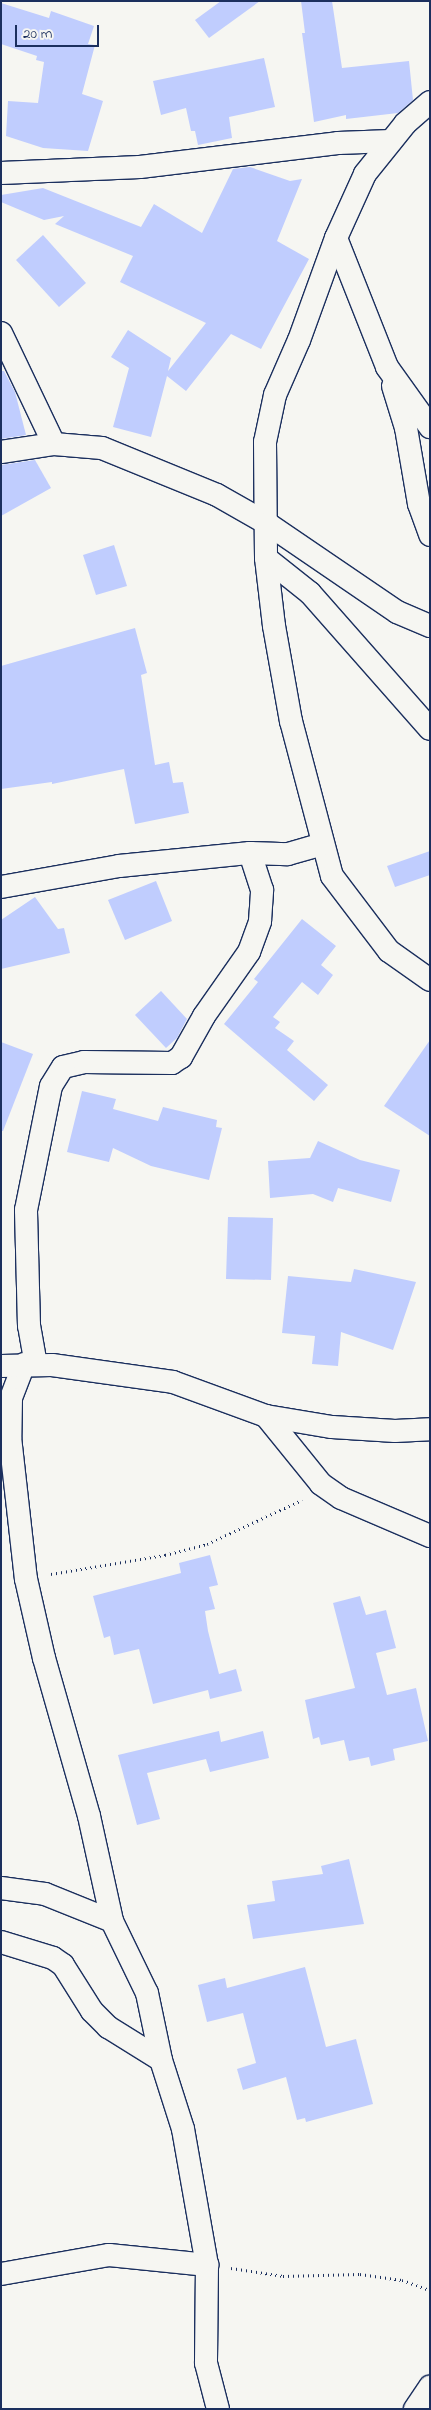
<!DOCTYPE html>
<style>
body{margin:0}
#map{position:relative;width:431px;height:2410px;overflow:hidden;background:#f6f6f2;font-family:"Indie Flower",sans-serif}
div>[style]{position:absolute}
.building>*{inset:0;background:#c0cdfe}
.path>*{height:3px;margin-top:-1.5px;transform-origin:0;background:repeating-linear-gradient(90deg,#1b2f5e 0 1px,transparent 0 5px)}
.roads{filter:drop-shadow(1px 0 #1b2f5e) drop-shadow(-1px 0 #1b2f5e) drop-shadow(0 1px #1b2f5e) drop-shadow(0 -1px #1b2f5e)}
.minor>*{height:22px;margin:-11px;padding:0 11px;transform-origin:11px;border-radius:11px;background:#f6f6f2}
span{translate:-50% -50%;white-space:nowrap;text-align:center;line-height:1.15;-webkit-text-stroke:4px #f6f6f2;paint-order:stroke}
.frame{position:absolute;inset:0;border:2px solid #1b2f5e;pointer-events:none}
.scale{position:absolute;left:15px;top:25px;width:84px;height:22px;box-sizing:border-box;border:2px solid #1b2f5e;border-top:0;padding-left:6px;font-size:15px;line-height:18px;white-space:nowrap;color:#1b2f5e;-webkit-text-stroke:4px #f6f6f2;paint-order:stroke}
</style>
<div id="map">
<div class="building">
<i style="clip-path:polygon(221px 1px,260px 1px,209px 38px,195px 20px)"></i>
<i style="clip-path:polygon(301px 1px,332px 1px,342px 68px,409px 61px,413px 100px,398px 113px,346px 119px,346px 115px,314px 122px,302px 33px,305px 33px)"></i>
<i style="clip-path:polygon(1px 3px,49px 18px,51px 11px,94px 26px,88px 44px,95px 45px,82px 94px,103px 101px,88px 151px,43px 148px,6px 136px,8px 101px,38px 103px,44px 62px,36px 60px,37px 56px,1px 44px)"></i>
<i style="clip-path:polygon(264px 58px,275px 107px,229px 117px,232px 138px,198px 145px,195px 131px,191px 131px,186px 108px,161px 115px,153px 81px)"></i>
<i style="clip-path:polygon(250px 167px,290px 181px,302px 179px,277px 241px,309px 259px,261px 349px,231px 334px,186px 391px,167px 376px,151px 437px,113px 427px,129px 368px,111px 357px,128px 330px,171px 358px,168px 371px,206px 323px,120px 282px,133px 256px,55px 224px,64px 216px,44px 220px,1px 202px,1px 195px,43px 188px,141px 227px,154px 204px,202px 233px,233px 169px)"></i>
<i style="clip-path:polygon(43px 235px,86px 283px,59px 307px,16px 260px)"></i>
<i style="clip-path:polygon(1px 371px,4px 371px,15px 392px,26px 435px,1px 439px)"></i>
<i style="clip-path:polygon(35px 460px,51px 488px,1px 516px,1px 465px)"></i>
<i style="clip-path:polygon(114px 545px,127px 586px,96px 595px,83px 555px)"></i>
<i style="clip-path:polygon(135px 628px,147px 673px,141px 675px,155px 765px,169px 762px,173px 783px,183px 782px,189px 813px,135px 824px,124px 769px,52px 784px,52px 782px,1px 789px,1px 666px)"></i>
<i style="clip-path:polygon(430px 851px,430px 875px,395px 887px,387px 866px)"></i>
<i style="clip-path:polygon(156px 881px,172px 921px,125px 940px,108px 900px)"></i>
<i style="clip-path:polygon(35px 897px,58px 929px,64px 928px,70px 953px,1px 969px,1px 920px)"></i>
<i style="clip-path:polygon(302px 919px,336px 946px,321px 965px,333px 975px,318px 995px,302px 982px,273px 1017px,280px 1022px,275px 1028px,294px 1041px,287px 1050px,328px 1085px,314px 1101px,224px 1024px,258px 982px,254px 979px)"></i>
<i style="clip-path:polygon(161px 991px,187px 1019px,177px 1038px,166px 1048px,135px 1015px)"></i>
<i style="clip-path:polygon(430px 1040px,430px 1136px,384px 1106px)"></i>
<i style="clip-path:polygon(1px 1042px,33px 1054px,3px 1131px,1px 1131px)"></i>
<i style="clip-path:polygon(82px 1091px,116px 1099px,113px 1109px,158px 1121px,163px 1107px,217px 1120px,216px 1127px,222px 1128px,209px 1180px,151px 1166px,113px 1148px,109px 1162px,67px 1152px)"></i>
<i style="clip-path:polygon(318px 1141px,360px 1160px,400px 1170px,391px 1202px,338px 1188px,333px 1202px,313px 1194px,270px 1198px,268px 1161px,310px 1158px)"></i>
<i style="clip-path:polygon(228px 1217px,273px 1218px,271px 1280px,226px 1279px)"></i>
<i style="clip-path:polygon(354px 1269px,416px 1282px,393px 1350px,341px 1332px,338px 1366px,312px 1364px,315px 1336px,282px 1333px,288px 1276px,351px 1282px)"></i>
<i style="clip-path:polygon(210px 1555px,218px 1585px,209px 1587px,215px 1609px,205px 1611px,208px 1631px,219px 1674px,236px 1669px,242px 1691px,210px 1699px,208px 1690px,153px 1704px,139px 1649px,114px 1655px,110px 1636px,104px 1638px,93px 1596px,181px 1573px,179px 1563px)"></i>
<i style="clip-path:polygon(360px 1596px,366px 1615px,386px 1610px,396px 1648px,376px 1653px,387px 1695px,416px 1688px,428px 1741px,393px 1749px,395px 1760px,371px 1766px,369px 1757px,349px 1761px,344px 1740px,321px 1745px,319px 1737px,313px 1739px,305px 1700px,355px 1688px,333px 1603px)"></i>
<i style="clip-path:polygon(219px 1731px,221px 1742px,263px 1731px,269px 1758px,210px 1772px,206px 1759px,147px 1773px,160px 1819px,137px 1825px,118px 1755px)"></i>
<i style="clip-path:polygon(349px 1859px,364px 1924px,253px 1939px,247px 1905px,275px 1901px,272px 1881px,323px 1874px,321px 1866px)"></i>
<i style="clip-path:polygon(305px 1967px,326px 2047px,356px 2039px,373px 2104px,306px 2122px,305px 2118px,297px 2120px,286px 2077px,243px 2090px,237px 2069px,256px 2063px,243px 2013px,207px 2022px,198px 1985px,225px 1978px,227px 1988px)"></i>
</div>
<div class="path">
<i style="left:51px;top:1574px;width:116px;rotate:-9.5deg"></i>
<i style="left:165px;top:1555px;width:43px;rotate:-14.7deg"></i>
<i style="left:207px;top:1544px;width:105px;rotate:-24.9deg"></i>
<i style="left:231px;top:2268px;width:53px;rotate:8.7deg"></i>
<i style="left:283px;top:2276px;width:77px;rotate:-1.5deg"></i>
<i style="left:360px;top:2274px;width:42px;rotate:8.1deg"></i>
<i style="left:402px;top:2280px;width:30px;rotate:20deg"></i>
</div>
<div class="roads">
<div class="minor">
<i style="left:430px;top:102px;width:33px;rotate:139deg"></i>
<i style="left:405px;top:124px;width:64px;rotate:128.7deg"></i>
<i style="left:365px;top:174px;width:70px;rotate:114.4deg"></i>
<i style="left:336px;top:238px;width:109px;rotate:109.9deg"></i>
<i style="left:299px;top:340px;width:60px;rotate:113.6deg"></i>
<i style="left:275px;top:395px;width:48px;rotate:102deg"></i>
<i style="left:265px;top:442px;width:116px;rotate:89.5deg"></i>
<i style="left:266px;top:558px;width:68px;rotate:83.3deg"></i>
<i style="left:274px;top:626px;width:97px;rotate:79.9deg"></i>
<i style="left:291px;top:721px;width:160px;rotate:75.2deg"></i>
<i style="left:332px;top:876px;width:94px;rotate:52.8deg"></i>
<i style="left:389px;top:951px;width:50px;rotate:35.3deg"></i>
<i style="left:1px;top:173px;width:139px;rotate:-2.5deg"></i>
<i style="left:140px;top:167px;width:199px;rotate:-6.9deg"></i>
<i style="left:338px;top:143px;width:53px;rotate:-2.2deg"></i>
<i style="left:336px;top:238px;width:139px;rotate:68.4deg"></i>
<i style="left:387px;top:367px;width:74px;rotate:54.4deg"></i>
<i style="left:1px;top:333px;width:123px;rotate:64.5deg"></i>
<i style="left:393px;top:386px;width:44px;rotate:72.8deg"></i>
<i style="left:406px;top:428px;width:77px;rotate:80.3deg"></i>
<i style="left:419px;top:504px;width:33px;rotate:70deg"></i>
<i style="left:1px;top:452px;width:54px;rotate:-8.6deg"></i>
<i style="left:54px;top:444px;width:48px;rotate:4.8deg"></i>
<i style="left:102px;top:448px;width:124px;rotate:22.2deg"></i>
<i style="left:217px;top:495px;width:59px;rotate:29.6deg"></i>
<i style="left:268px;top:524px;width:156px;rotate:34.3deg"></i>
<i style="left:397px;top:612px;width:36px;rotate:23deg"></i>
<i style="left:266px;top:558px;width:56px;rotate:38.5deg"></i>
<i style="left:310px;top:593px;width:181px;rotate:48.6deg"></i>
<i style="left:1px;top:887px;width:120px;rotate:-10.1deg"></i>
<i style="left:119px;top:866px;width:132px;rotate:-5.7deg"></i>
<i style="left:250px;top:853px;width:38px;rotate:2deg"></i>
<i style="left:288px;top:854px;width:35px;rotate:-16deg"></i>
<i style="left:24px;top:1364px;width:36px;rotate:111deg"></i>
<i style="left:11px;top:1398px;width:39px;rotate:91deg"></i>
<i style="left:10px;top:1437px;width:143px;rotate:83.6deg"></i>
<i style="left:26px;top:1579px;width:81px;rotate:77.2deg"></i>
<i style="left:44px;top:1658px;width:164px;rotate:74.1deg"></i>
<i style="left:89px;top:1816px;width:107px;rotate:77.6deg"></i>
<i style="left:112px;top:1921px;width:80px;rotate:64.1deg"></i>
<i style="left:147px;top:1993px;width:68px;rotate:78.2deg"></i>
<i style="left:161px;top:2060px;width:72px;rotate:72.3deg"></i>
<i style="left:183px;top:2129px;width:138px;rotate:80deg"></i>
<i style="left:207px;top:2265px;width:98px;rotate:90.6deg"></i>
<i style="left:206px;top:2363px;width:48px;rotate:75.4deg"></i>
<i style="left:36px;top:1365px;width:40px;rotate:-100deg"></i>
<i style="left:29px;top:1326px;width:116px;rotate:-91.5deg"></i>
<i style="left:26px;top:1210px;width:126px;rotate:-78.6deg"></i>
<i style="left:51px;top:1086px;width:22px;rotate:-58deg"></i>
<i style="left:63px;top:1067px;width:22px;rotate:-13deg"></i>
<i style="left:84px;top:1062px;width:88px;rotate:0.7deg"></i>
<i style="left:172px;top:1063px;width:11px;rotate:-34deg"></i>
<i style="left:181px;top:1057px;width:47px;rotate:-60.7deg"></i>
<i style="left:204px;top:1016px;width:78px;rotate:-54.9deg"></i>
<i style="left:249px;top:952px;width:33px;rotate:-70deg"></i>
<i style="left:260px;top:921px;width:31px;rotate:-86deg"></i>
<i style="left:262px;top:890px;width:39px;rotate:-108deg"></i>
<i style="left:1px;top:1366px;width:51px;rotate:-1.1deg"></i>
<i style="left:52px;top:1365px;width:122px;rotate:8deg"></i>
<i style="left:173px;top:1382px;width:99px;rotate:20.1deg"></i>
<i style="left:266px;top:1416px;width:67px;rotate:9.5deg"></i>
<i style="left:332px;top:1427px;width:63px;rotate:3.6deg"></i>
<i style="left:395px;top:1431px;width:35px;rotate:-3deg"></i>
<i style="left:266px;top:1416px;width:87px;rotate:51deg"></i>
<i style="left:321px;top:1484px;width:24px;rotate:35deg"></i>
<i style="left:341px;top:1498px;width:97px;rotate:23.1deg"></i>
<i style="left:1px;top:1888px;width:44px;rotate:7.8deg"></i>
<i style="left:45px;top:1894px;width:72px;rotate:21.9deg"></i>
<i style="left:1px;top:1942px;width:54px;rotate:17.1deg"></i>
<i style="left:53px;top:1958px;width:12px;rotate:35deg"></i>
<i style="left:63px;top:1965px;width:54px;rotate:57.8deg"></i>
<i style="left:92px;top:2011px;width:23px;rotate:45deg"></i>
<i style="left:108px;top:2027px;width:62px;rotate:31.9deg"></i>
<i style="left:1px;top:2274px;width:110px;rotate:-10deg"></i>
<i style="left:109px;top:2255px;width:99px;rotate:5.8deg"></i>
<i style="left:415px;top:2409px;width:27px;rotate:-56deg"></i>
</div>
</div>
<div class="frame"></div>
<div class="scale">20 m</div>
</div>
